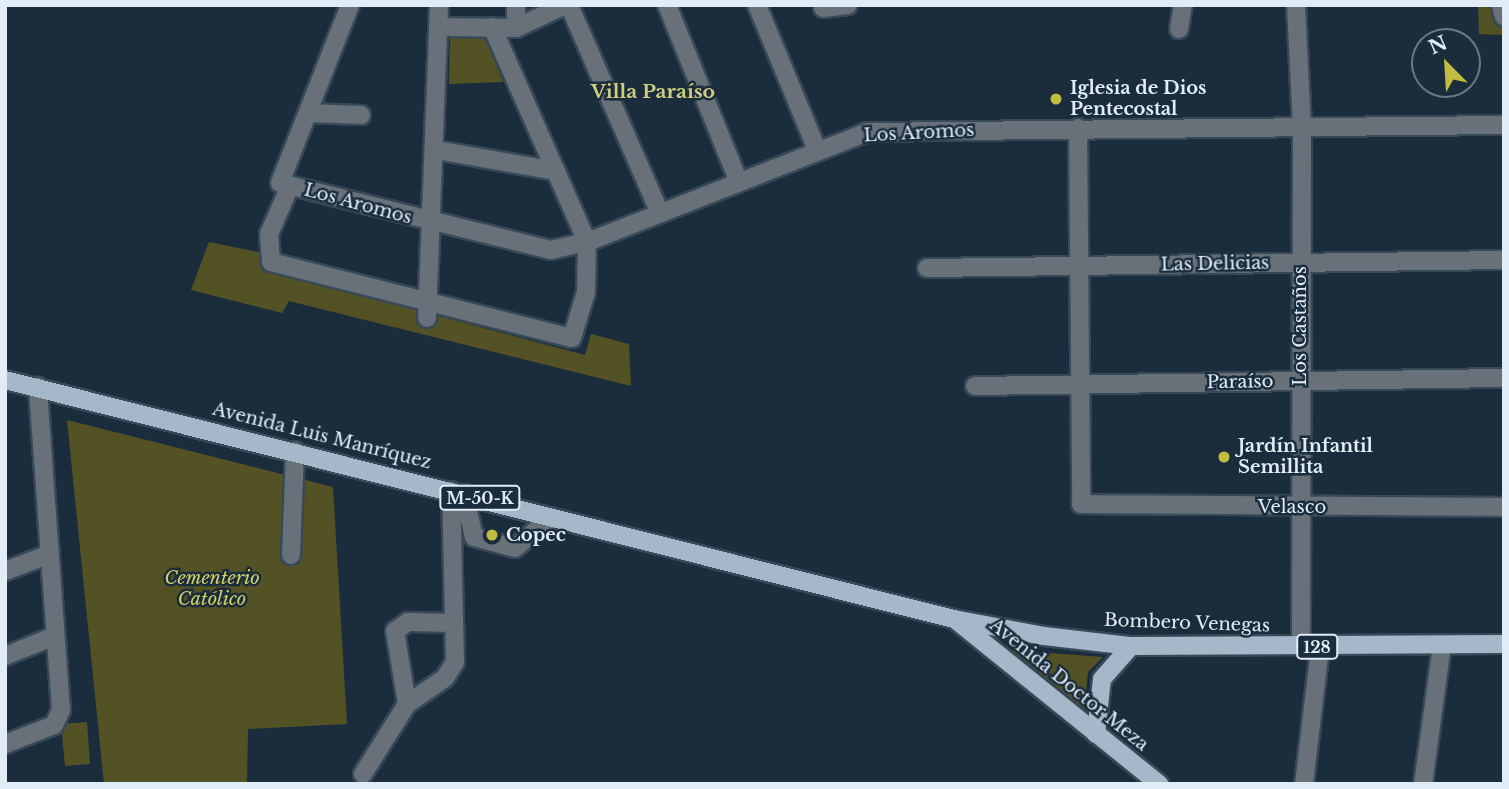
<!DOCTYPE html>
<meta charset="utf-8">
<style>
body{margin:0}
#map{position:relative;width:1509px;height:789px;overflow:hidden;background:#1b2d3d;font-family:"Libre Baskerville",serif}
div>[style]{position:absolute}
.green>*{inset:0;background:#535225}
.roads{filter:drop-shadow(2px 0 #374857) drop-shadow(-2px 0 #374857) drop-shadow(0 2px #374857) drop-shadow(0 -2px #374857)}
.minor>*{height:18px;margin:-9px;padding:0 9px;transform-origin:9px;border-radius:9px;background:#68717a}
.major>*{height:18px;margin:-9px;padding:0 9px;transform-origin:9px;border-radius:9px;background:#a5b7c9}
.dots>*{width:19px;height:19px;translate:-50% -50%;box-sizing:border-box;border:4px solid #1b2d3d;border-radius:50%}
span{translate:-50% -50%;white-space:nowrap;text-align:center;line-height:1.15;-webkit-text-stroke:5px #1b2d3d;paint-order:stroke}
.shield-label span{padding:2px 5px;background:#1b2d3d;border:2px solid;border-radius:5px;-webkit-text-stroke-width:0}
.shield-label{font-size:16px;color:#e0ecf6;font-weight:700}
.poi-label{font-size:18px;color:#e0ecf6;font-weight:700}
.left{translate:0 -50%;text-align:left}
.street-label{font-size:18px;color:#e0ecf6}
.park-label{font-size:18px;color:#d5d264;font-style:italic}
.neighbourhood-label{font-size:19px;color:#cfcd7f;font-weight:700}
.frame{position:absolute;inset:0;border:7px solid #e0ecf6;pointer-events:none}
.north{position:absolute;left:1411px;top:28px;width:70px;height:70px;box-sizing:border-box;background:#1b2d3d;border:2px solid #6a7987;border-radius:50%;rotate:336deg;font-size:19px;font-weight:700;line-height:28px;text-align:center;color:#e0ecf6}
.north::after{content:'';display:block;margin:auto;width:24px;height:32px;background:#c1bd40;clip-path:polygon(50% 0,100% 100%,50% 72%,0 100%)}
</style>
<div id="map">
<div class="green">
<i style="clip-path:polygon(1478px 5px,1504px 5px,1504px 35px,1479px 34px)"></i>
<i style="clip-path:polygon(450px 35px,486px 36px,503px 82px,449px 84px)"></i>
<i style="clip-path:polygon(209px 242px,259px 252px,266px 270px,585px 355px,591px 334px,629px 344px,631px 386px,289px 301px,282px 313px,191px 290px)"></i>
<i style="clip-path:polygon(67px 420px,333px 487px,347px 724px,248px 729px,247px 784px,104px 784px)"></i>
<i style="clip-path:polygon(1009px 650px,1103px 657px,1088px 672px,1084px 711px)"></i>
<i style="clip-path:polygon(87px 722px,90px 764px,65px 766px,61px 724px)"></i>
</div>
<div class="roads">
<div class="minor">
<i style="left:350px;top:5px;width:191px;rotate:111.5deg"></i>
<i style="left:280px;top:183px;width:279px;rotate:13.9deg"></i>
<i style="left:551px;top:250px;width:37px;rotate:-13deg"></i>
<i style="left:587px;top:242px;width:301px;rotate:-21.4deg"></i>
<i style="left:867px;top:132px;width:637px;rotate:-0.63deg"></i>
<i style="left:516px;top:5px;width:23px;rotate:90deg"></i>
<i style="left:569px;top:5px;width:225px;rotate:66.4deg"></i>
<i style="left:667px;top:5px;width:189px;rotate:67.9deg"></i>
<i style="left:757px;top:5px;width:157px;rotate:67.5deg"></i>
<i style="left:1296px;top:5px;width:121px;rotate:87.2deg"></i>
<i style="left:1302px;top:126px;width:521px;rotate:90.11deg"></i>
<i style="left:1501px;top:5px;width:12px;rotate:76deg"></i>
<i style="left:823px;top:8px;width:25px;rotate:-7deg"></i>
<i style="left:438px;top:27px;width:78px;rotate:0.7deg"></i>
<i style="left:516px;top:28px;width:54px;rotate:-25.1deg"></i>
<i style="left:1179px;top:29px;width:24px;rotate:-81deg"></i>
<i style="left:308px;top:113px;width:53px;rotate:2.2deg"></i>
<i style="left:1078px;top:128px;width:376px;rotate:89.5deg"></i>
<i style="left:1081px;top:504px;width:423px;rotate:0.4deg"></i>
<i style="left:436px;top:150px;width:122px;rotate:9.9deg"></i>
<i style="left:290px;top:186px;width:52px;rotate:113.6deg"></i>
<i style="left:269px;top:234px;width:28px;rotate:86deg"></i>
<i style="left:271px;top:262px;width:310px;rotate:14.2deg"></i>
<i style="left:572px;top:338px;width:48px;rotate:-73.1deg"></i>
<i style="left:586px;top:292px;width:50px;rotate:-88.9deg"></i>
<i style="left:587px;top:242px;width:235px;rotate:-113.8deg"></i>
<i style="left:927px;top:268px;width:577px;rotate:-0.79deg"></i>
<i style="left:427px;top:318px;width:313px;rotate:-87.8deg"></i>
<i style="left:975px;top:386px;width:529px;rotate:-0.87deg"></i>
<i style="left:464px;top:494px;width:44px;rotate:76.9deg"></i>
<i style="left:474px;top:537px;width:42px;rotate:15deg"></i>
<i style="left:515px;top:548px;width:48px;rotate:-40deg"></i>
<i style="left:291px;top:555px;width:104px;rotate:-87.8deg"></i>
<i style="left:5px;top:571px;width:48px;rotate:-20.7deg"></i>
<i style="left:5px;top:656px;width:54px;rotate:-21.8deg"></i>
<i style="left:407px;top:704px;width:74px;rotate:-99.3deg"></i>
<i style="left:395px;top:631px;width:16px;rotate:-35deg"></i>
<i style="left:408px;top:622px;width:45px;rotate:1.3deg"></i>
<i style="left:5px;top:744px;width:53px;rotate:-21.2deg"></i>
<i style="left:54px;top:725px;width:17px;rotate:-65deg"></i>
<i style="left:61px;top:710px;width:324px;rotate:-94.1deg"></i>
<i style="left:363px;top:774px;width:83px;rotate:-57.8deg"></i>
<i style="left:407px;top:704px;width:46px;rotate:-34.4deg"></i>
<i style="left:445px;top:678px;width:19px;rotate:-58deg"></i>
<i style="left:455px;top:662px;width:171px;rotate:-91.3deg"></i>
<i style="left:1304px;top:784px;width:138px;rotate:-83.3deg"></i>
<i style="left:1423px;top:784px;width:140px;rotate:-82.2deg"></i>
</div>
<div class="major">
<i style="left:5px;top:380px;width:979px;rotate:14.14deg"></i>
<i style="left:954px;top:619px;width:92px;rotate:10.7deg"></i>
<i style="left:1044px;top:636px;width:88px;rotate:6.6deg"></i>
<i style="left:1131px;top:646px;width:373px;rotate:-0.3deg"></i>
<i style="left:957px;top:621px;width:260px;rotate:38.9deg"></i>
<i style="left:1096px;top:734px;width:55px;rotate:-83.8deg"></i>
<i style="left:1102px;top:679px;width:44px;rotate:-48.7deg"></i>
</div>
</div>
<div class="dots">
<i style="left:1056px;top:99px;background:#c1bd40"></i>
<i style="left:1224px;top:457px;background:#c1bd40"></i>
<i style="left:492px;top:535px;background:#c1bd40"></i>
</div>
<div class="shield-label">
<span style="left:480px;top:498px">M-50-K</span>
<span style="left:1317px;top:647px">128</span>
</div>
<div class="poi-label">
<span class="left" style="left:1070px;top:99px">Iglesia de Dios<br>Pentecostal</span>
<span class="left" style="left:1238px;top:457px">Jardín Infantil<br>Semillita</span>
<span class="left" style="left:506px;top:535px">Copec</span>
</div>
<div class="street-label">
<span style="left:919px;top:133px;rotate:-3deg">Los Aromos</span>
<span style="left:358px;top:204px;rotate:15deg">Los Aromos</span>
<span style="left:1215px;top:264px;rotate:-1deg">Las Delicias</span>
<span style="left:1300px;top:326px;rotate:-90deg">Los Castaños</span>
<span style="left:1240px;top:382px;rotate:-1deg">Paraíso</span>
<span style="left:322px;top:436px;rotate:14deg">Avenida Luis Manríquez</span>
<span style="left:1292px;top:507px">Velasco</span>
<span style="left:1187px;top:623px;rotate:2deg">Bombero Venegas</span>
<span style="left:1069px;top:685px;rotate:39deg">Avenida Doctor Meza</span>
</div>
<div class="park-label">
<span style="left:212px;top:589px">Cementerio<br>Católico</span>
</div>
<div class="neighbourhood-label">
<span style="left:653px;top:92px">Villa Paraíso</span>
</div>
<div class="frame"></div>
<div class="north">N</div>
</div>
